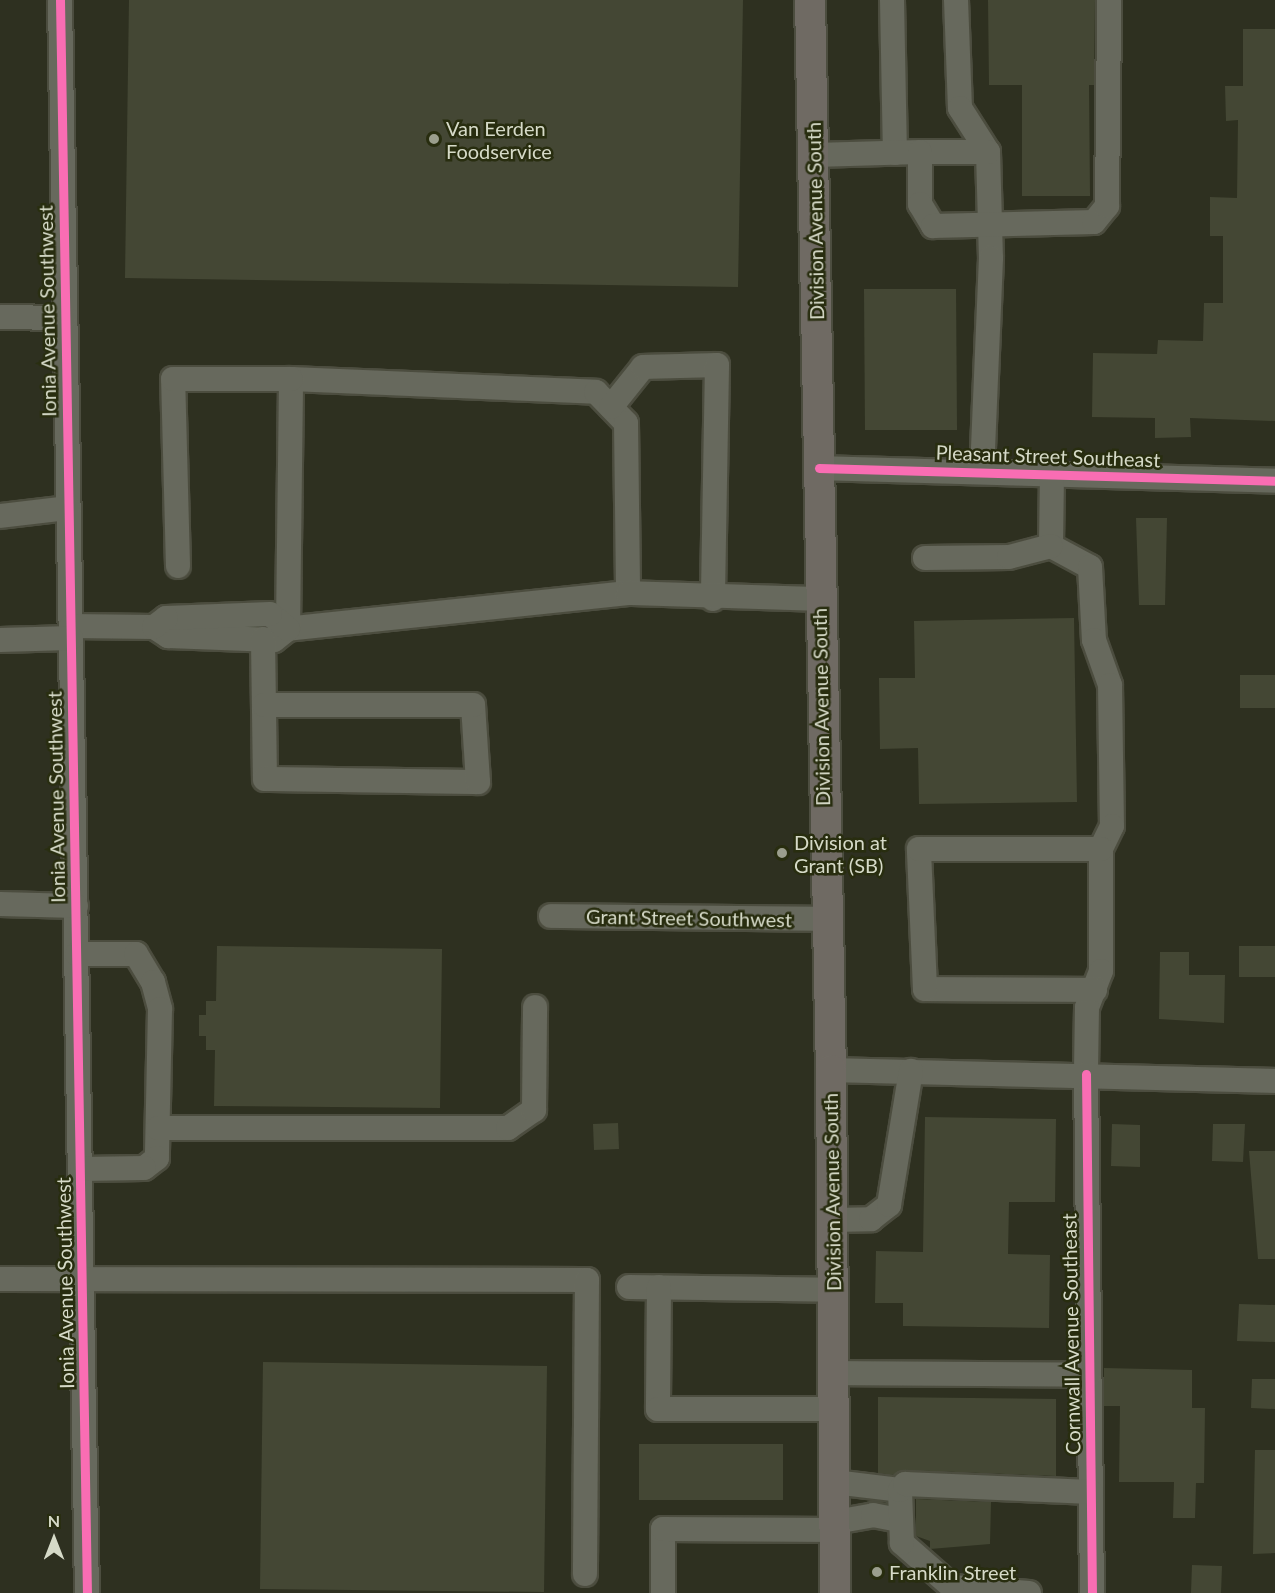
<!DOCTYPE html>
<style>
body{margin:0}
#map{position:relative;width:1275px;height:1593px;overflow:hidden;background:#2e3020;font-family:Lato,sans-serif}
div>[style]{position:absolute}
.building>*{inset:0;background:#444734}
.roads{filter:drop-shadow(2px 0 #4c4d3f) drop-shadow(-2px 0 #4c4d3f) drop-shadow(0 2px #4c4d3f) drop-shadow(0 -2px #4c4d3f)}
.minor>*{height:24px;margin:-12px;padding:0 12px;transform-origin:12px;border-radius:12px;background:#67695d}
.major>*{height:30px;margin:-15px;padding:0 15px;transform-origin:15px;border-radius:15px;background:#6f6a63}
.cycleway>*{height:9px;margin:-4.5px;padding:0 4.5px;transform-origin:4.5px;border-radius:4.5px;background:#f96db3}
.dots>*{width:16px;height:16px;translate:-50% -50%;box-sizing:border-box;border:3px solid #282d0f;border-radius:50%}
span{translate:-50% -50%;white-space:nowrap;text-align:center;line-height:1.15;-webkit-text-stroke:5px #282d0f;paint-order:stroke}
.poi-label{font-size:20px;color:#d6dac8}
.left{translate:0 -50%;text-align:left}
.street-label{font-size:20px;color:#d6dac8}
.north{position:absolute;left:24px;top:1509px;width:60px;height:60px;-webkit-text-stroke:4px #282d0f;paint-order:stroke;rotate:0deg;font-size:16px;font-weight:700;line-height:24px;text-align:center;color:#d6dac8}
.north::after{content:'';display:block;margin:auto;width:21px;height:27px;background:#d6dac8;clip-path:polygon(50% 0,100% 100%,50% 72%,0 100%)}
</style>
<div id="map">
<div class="building">
<i style="clip-path:polygon(129px 0,743px 0,738px 287px,125px 278px)"></i>
<i style="clip-path:polygon(988px 0,1095px 0,1094px 85px,1089px 85px,1090px 196px,1022px 196px,1022px 85px,989px 85px)"></i>
<i style="clip-path:polygon(1243px 29px,1275px 29px,1275px 421px,1190px 418px,1191px 437px,1155px 438px,1155px 418px,1092px 417px,1093px 353px,1157px 354px,1158px 340px,1203px 341px,1204px 303px,1223px 303px,1223px 236px,1210px 236px,1210px 197px,1237px 198px,1238px 120px,1226px 121px,1225px 86px,1243px 86px)"></i>
<i style="clip-path:polygon(864px 289px,956px 289px,957px 430px,865px 430px)"></i>
<i style="clip-path:polygon(1136px 518px,1167px 518px,1165px 605px,1139px 605px)"></i>
<i style="clip-path:polygon(1074px 618px,1077px 802px,919px 804px,918px 748px,880px 749px,879px 678px,915px 678px,914px 621px)"></i>
<i style="clip-path:polygon(1240px 675px,1275px 675px,1275px 708px,1240px 708px)"></i>
<i style="clip-path:polygon(217px 946px,442px 949px,440px 1108px,214px 1106px,215px 1050px,206px 1050px,206px 1036px,199px 1036px,199px 1015px,206px 1015px,206px 1001px,216px 1001px)"></i>
<i style="clip-path:polygon(1239px 946px,1275px 946px,1275px 977px,1239px 977px)"></i>
<i style="clip-path:polygon(1160px 952px,1189px 952px,1189px 975px,1225px 975px,1224px 1023px,1159px 1019px)"></i>
<i style="clip-path:polygon(925px 1117px,1056px 1119px,1055px 1202px,1009px 1202px,1008px 1254px,1050px 1255px,1049px 1328px,903px 1326px,903px 1303px,875px 1303px,876px 1251px,923px 1252px)"></i>
<i style="clip-path:polygon(618px 1123px,619px 1149px,594px 1150px,593px 1124px)"></i>
<i style="clip-path:polygon(1112px 1124px,1140px 1125px,1140px 1167px,1111px 1166px)"></i>
<i style="clip-path:polygon(1213px 1124px,1245px 1124px,1243px 1162px,1212px 1161px)"></i>
<i style="clip-path:polygon(1249px 1151px,1275px 1151px,1275px 1259px,1258px 1259px)"></i>
<i style="clip-path:polygon(1239px 1304px,1275px 1305px,1275px 1342px,1237px 1341px)"></i>
<i style="clip-path:polygon(263px 1362px,547px 1366px,544px 1592px,260px 1589px)"></i>
<i style="clip-path:polygon(1104px 1368px,1192px 1370px,1192px 1408px,1205px 1408px,1204px 1483px,1196px 1483px,1195px 1518px,1173px 1518px,1174px 1482px,1119px 1482px,1120px 1406px,1104px 1406px)"></i>
<i style="clip-path:polygon(1252px 1379px,1275px 1379px,1275px 1409px,1251px 1408px)"></i>
<i style="clip-path:polygon(878px 1397px,1056px 1399px,1056px 1476px,906px 1470px,894px 1475px,878px 1473px)"></i>
<i style="clip-path:polygon(639px 1444px,783px 1444px,783px 1500px,639px 1500px)"></i>
<i style="clip-path:polygon(1255px 1450px,1275px 1450px,1275px 1553px,1253px 1554px)"></i>
<i style="clip-path:polygon(916px 1499px,991px 1502px,990px 1544px,930px 1549px,930px 1541px,916px 1536px)"></i>
<i style="clip-path:polygon(1192px 1565px,1222px 1566px,1221px 1593px,1191px 1593px)"></i>
</div>
<div class="roads">
<div class="minor">
<i style="left:60px;top:0;width:1593px;rotate:89.03deg"></i>
<i style="left:892px;top:0;width:153px;rotate:88.9deg"></i>
<i style="left:956px;top:0;width:108px;rotate:87.9deg"></i>
<i style="left:960px;top:108px;width:52px;rotate:57.5deg"></i>
<i style="left:988px;top:152px;width:106px;rotate:88.4deg"></i>
<i style="left:991px;top:258px;width:213px;rotate:92.4deg"></i>
<i style="left:920px;top:152px;width:68px"></i>
<i style="left:814px;top:155px;width:106px;rotate:-1.6deg"></i>
<i style="left:920px;top:152px;width:52px;rotate:90deg"></i>
<i style="left:920px;top:204px;width:26px;rotate:59deg"></i>
<i style="left:933px;top:226px;width:161px;rotate:-1.4deg"></i>
<i style="left:1094px;top:222px;width:21px;rotate:-51deg"></i>
<i style="left:1107px;top:206px;width:206px;rotate:-89.4deg"></i>
<i style="left:0;top:317px;width:64px;rotate:0.9deg"></i>
<i style="left:291px;top:379px;width:305px;rotate:2.4deg"></i>
<i style="left:596px;top:392px;width:43px;rotate:45.9deg"></i>
<i style="left:626px;top:423px;width:170px;rotate:89.3deg"></i>
<i style="left:628px;top:593px;width:342px;rotate:174deg"></i>
<i style="left:288px;top:629px;width:250px;rotate:-89.3deg"></i>
<i style="left:611px;top:407px;width:51px;rotate:-51.3deg"></i>
<i style="left:643px;top:367px;width:74px;rotate:-1.5deg"></i>
<i style="left:717px;top:365px;width:234px;rotate:91deg"></i>
<i style="left:819px;top:468px;width:456px;rotate:1.6deg"></i>
<i style="left:1052px;top:474px;width:72px;rotate:90.8deg"></i>
<i style="left:1051px;top:546px;width:44px;rotate:28.3deg"></i>
<i style="left:1090px;top:567px;width:73px;rotate:86.9deg"></i>
<i style="left:1094px;top:640px;width:48px;rotate:70.4deg"></i>
<i style="left:1110px;top:685px;width:141px;rotate:89.2deg"></i>
<i style="left:1112px;top:826px;width:25px;rotate:116deg"></i>
<i style="left:1101px;top:849px;width:122px;rotate:90deg"></i>
<i style="left:1101px;top:971px;width:39px;rotate:111deg"></i>
<i style="left:1087px;top:1007px;width:67px;rotate:90.9deg"></i>
<i style="left:1086px;top:1074px;width:519px;rotate:89.34deg"></i>
<i style="left:0;top:516px;width:68px;rotate:-6.7deg"></i>
<i style="left:925px;top:558px;width:84px;rotate:-0.7deg"></i>
<i style="left:1009px;top:557px;width:43px;rotate:-14.7deg"></i>
<i style="left:178px;top:566px;width:187px;rotate:-91.5deg"></i>
<i style="left:173px;top:379px;width:118px"></i>
<i style="left:628px;top:593px;width:191px;rotate:1.8deg"></i>
<i style="left:71px;top:626px;width:83px;rotate:0.7deg"></i>
<i style="left:154px;top:627px;width:17px;rotate:33deg"></i>
<i style="left:168px;top:636px;width:106px;rotate:2.2deg"></i>
<i style="left:274px;top:640px;width:18px;rotate:-38deg"></i>
<i style="left:288px;top:629px;width:23px;rotate:-140deg"></i>
<i style="left:270px;top:614px;width:104px;rotate:177.8deg"></i>
<i style="left:166px;top:618px;width:15px;rotate:143deg"></i>
<i style="left:263px;top:639px;width:140px;rotate:89.2deg"></i>
<i style="left:265px;top:779px;width:213px;rotate:0.8deg"></i>
<i style="left:478px;top:782px;width:77px;rotate:-93.7deg"></i>
<i style="left:473px;top:705px;width:209px;rotate:180deg"></i>
<i style="left:0;top:640px;width:71px;rotate:-1.6deg"></i>
<i style="left:0;top:904px;width:76px;rotate:1.5deg"></i>
<i style="left:551px;top:916px;width:275px;rotate:0.6deg"></i>
<i style="left:77px;top:954px;width:59px"></i>
<i style="left:136px;top:954px;width:33px;rotate:59deg"></i>
<i style="left:153px;top:982px;width:28px;rotate:75deg"></i>
<i style="left:160px;top:1009px;width:149px;rotate:91.2deg"></i>
<i style="left:157px;top:1158px;width:16px;rotate:142deg"></i>
<i style="left:144px;top:1168px;width:62px;rotate:179.1deg"></i>
<i style="left:1095px;top:990px;width:170px;rotate:-179.7deg"></i>
<i style="left:925px;top:989px;width:140px;rotate:-92.5deg"></i>
<i style="left:919px;top:849px;width:182px"></i>
<i style="left:831px;top:1070px;width:444px;rotate:1.4deg"></i>
<i style="left:158px;top:1128px;width:350px"></i>
<i style="left:508px;top:1128px;width:32px;rotate:-35deg"></i>
<i style="left:534px;top:1110px;width:103px;rotate:-89.4deg"></i>
<i style="left:832px;top:1220px;width:39px;rotate:-1deg"></i>
<i style="left:871px;top:1219px;width:23px;rotate:-38deg"></i>
<i style="left:889px;top:1205px;width:136px;rotate:-80.7deg"></i>
<i style="left:0;top:1279px;width:587px;rotate:0.1deg"></i>
<i style="left:587px;top:1280px;width:294px;rotate:90.4deg"></i>
<i style="left:629px;top:1287px;width:204px;rotate:0.8deg"></i>
<i style="left:659px;top:1287px;width:122px;rotate:90.5deg"></i>
<i style="left:658px;top:1409px;width:176px"></i>
<i style="left:834px;top:1373px;width:255px;rotate:0.4deg"></i>
<i style="left:834px;top:1482px;width:66px;rotate:6.9deg"></i>
<i style="left:835px;top:1522px;width:39px;rotate:-10deg"></i>
<i style="left:873px;top:1515px;width:25px;rotate:11deg"></i>
<i style="left:663px;top:1593px;width:64px;rotate:-90deg"></i>
<i style="left:663px;top:1529px;width:172px;rotate:0.3deg"></i>
<i style="left:1029px;top:1593px;width:77px;rotate:-175.5deg"></i>
<i style="left:952px;top:1587px;width:67px;rotate:-138.7deg"></i>
<i style="left:902px;top:1543px;width:53px;rotate:-92.2deg"></i>
<i style="left:900px;top:1490px;width:8px;rotate:-50deg"></i>
<i style="left:905px;top:1484px;width:186px;rotate:2.5deg"></i>
</div>
<div class="major">
<i style="left:810px;top:0;width:1070px;rotate:88.88deg"></i>
<i style="left:831px;top:1070px;width:523px;rotate:89.56deg"></i>
</div>
</div>
<div class="cycleway">
<i style="left:60px;top:0;width:1593px;rotate:89.03deg"></i>
<i style="left:819px;top:468px;width:456px;rotate:1.6deg"></i>
<i style="left:1086px;top:1074px;width:519px;rotate:89.34deg"></i>
</div>
<div class="dots">
<i style="left:434px;top:139px;background:#9b9e8d"></i>
<i style="left:782px;top:853px;background:#9b9e8d"></i>
<i style="left:877px;top:1572px;background:#9b9e8d"></i>
</div>
<div class="poi-label">
<span class="left" style="left:446px;top:140px">Van Eerden<br>Foodservice</span>
<span class="left" style="left:794px;top:854px">Division at<br>Grant (SB)</span>
<span class="left" style="left:889px;top:1572px">Franklin Street</span>
</div>
<div class="street-label">
<span style="left:815px;top:221px;rotate:-91deg">Division Avenue South</span>
<span style="left:47px;top:311px;rotate:-91deg">Ionia Avenue Southwest</span>
<span style="left:1048px;top:456px;rotate:2deg">Pleasant Street Southeast</span>
<span style="left:821px;top:707px;rotate:-91deg">Division Avenue South</span>
<span style="left:56px;top:797px;rotate:-91deg">Ionia Avenue Southwest</span>
<span style="left:689px;top:918px;rotate:1deg">Grant Street Southwest</span>
<span style="left:832px;top:1192px;rotate:-91deg">Division Avenue South</span>
<span style="left:65px;top:1283px;rotate:-91deg">Ionia Avenue Southwest</span>
<span style="left:1071px;top:1334px;rotate:-91deg">Cornwall Avenue Southeast</span>
</div>
<div class="north">N</div>
</div>
